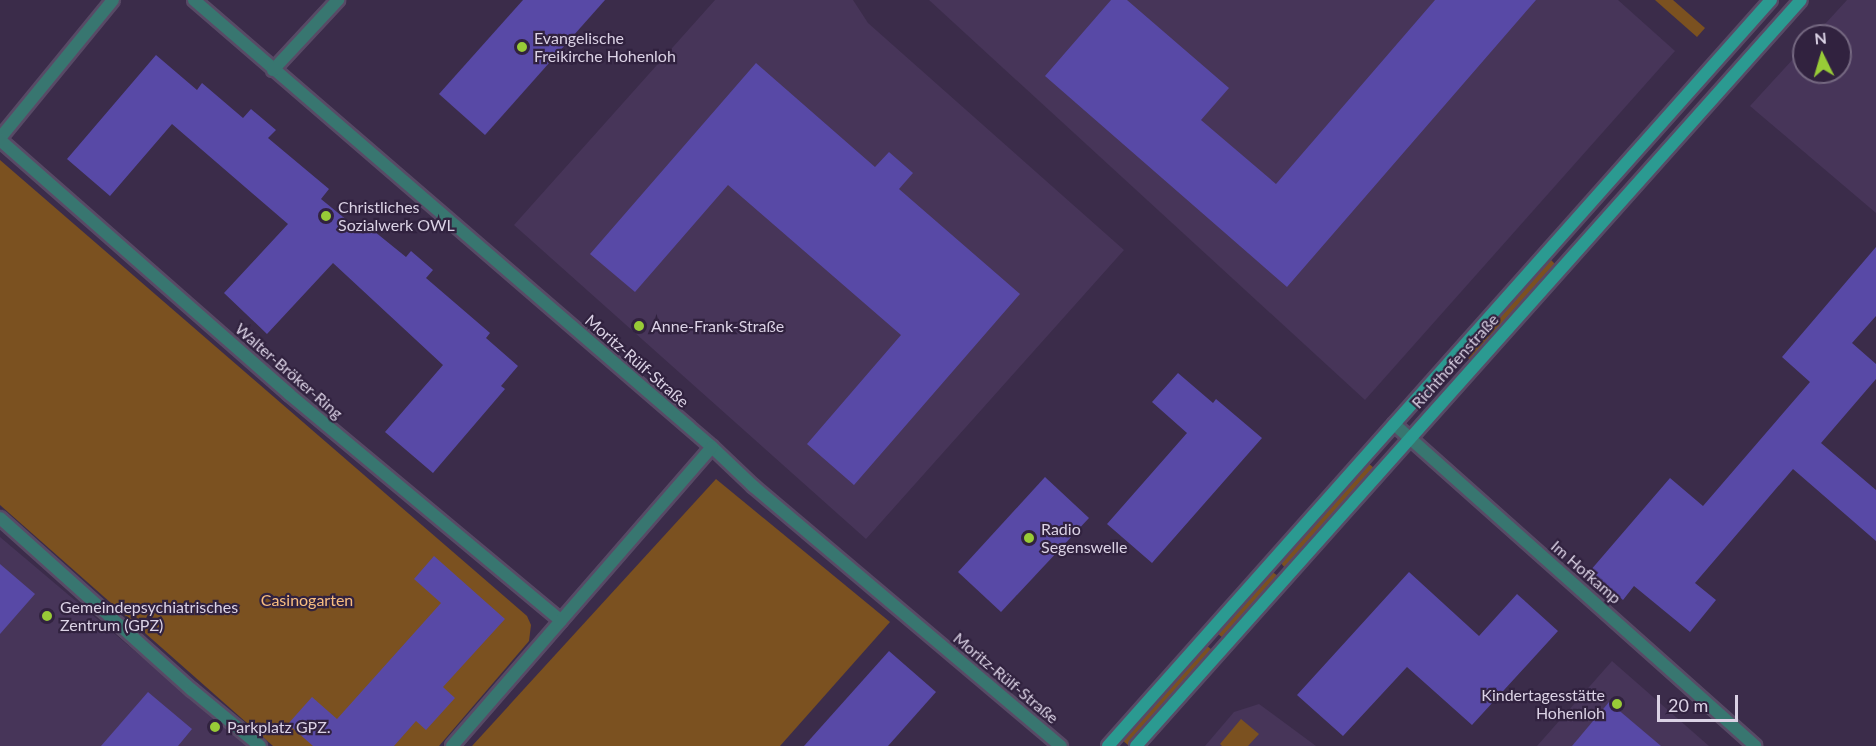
<!DOCTYPE html>
<meta charset="utf-8">
<style>
body{margin:0}
#map{position:relative;width:1876px;height:746px;overflow:hidden;background:#3b2c4a;font-family:Lato,sans-serif}
div>[style]{position:absolute}
.built>*{inset:0;background:#473559}
.green>*{inset:0;background:#7b5120}
.building>*{inset:0;background:#5849a6}
.roads{filter:drop-shadow(2px 0 #584a66) drop-shadow(-2px 0 #584a66) drop-shadow(0 2px #584a66) drop-shadow(0 -2px #584a66)}
.street>*{height:12px;margin:-6px;padding:0 6px;transform-origin:6px;border-radius:6px;background:#387670}
.secondary>*{height:12px;margin:-6px;padding:0 6px;transform-origin:6px;border-radius:6px;background:#2b9a91}
.dots>*{width:16px;height:16px;translate:-50% -50%;box-sizing:border-box;border:3px solid #31223f;border-radius:50%}
span{translate:-50% -50%;white-space:nowrap;text-align:center;line-height:1.15;-webkit-text-stroke:4.5px #31223f;paint-order:stroke}
.poi-label{font-size:16px;color:#dbd2e5}
.left{translate:0 -50%;text-align:left}
.right{translate:-100% -50%;text-align:right}
.street-label{font-size:16px;color:#dbd2e5}
.park-label{font-size:16px;color:#f9be80}
.north{position:absolute;left:1792px;top:24px;width:60px;height:60px;box-sizing:border-box;background:#31223f;border:2px solid #756881;border-radius:50%;rotate:355deg;font-size:16px;font-weight:700;line-height:24px;text-align:center;color:#dbd2e5}
.north::after{content:'';display:block;margin:auto;width:21px;height:27px;background:#98cb37;clip-path:polygon(50% 0,100% 100%,50% 72%,0 100%)}
.scale{position:absolute;left:1657px;top:695px;width:81px;height:27px;box-sizing:border-box;border:3px solid #dbd2e5;border-top:0;padding-left:8px;font-size:18px;line-height:21px;white-space:nowrap;color:#dbd2e5;-webkit-text-stroke:4px #31223f;paint-order:stroke}
</style>
<div id="map">
<div class="built">
<i style="clip-path:polygon(715px 0,853px 0,868px 23px,1124px 250px,866px 539px,514px 225px)"></i>
<i style="clip-path:polygon(929px 0,1618px 0,1675px 51px,1365px 400px)"></i>
<i style="clip-path:polygon(1847px 0,1876px 0,1876px 213px,1750px 106px,1804px 47px,1804px 72px,1840px 72px,1840px 36px,1814px 36px)"></i>
<i style="clip-path:polygon(0 537px,187px 695px,248px 746px,0 746px)"></i>
<i style="clip-path:polygon(1612px 661px,1709px 746px,1537px 746px)"></i>
<i style="clip-path:polygon(1259px 704px,1316px 746px,1205px 746px,1234px 712px)"></i>
</div>
<div class="green">
<i style="clip-path:polygon(1655px 0,1673px 0,1705px 28px,1697px 37px)"></i>
<i style="clip-path:polygon(0 160px,527px 616px,531px 625px,529px 641px,439px 746px,273px 746px,0 505px)"></i>
<i style="clip-path:polygon(1550px 259px,1555px 264px,1471px 361px,1465px 355px)"></i>
<i style="clip-path:polygon(1368px 463px,1374px 468px,1285px 568px,1280px 562px)"></i>
<i style="clip-path:polygon(716px 479px,890px 622px,780px 746px,472px 746px)"></i>
<i style="clip-path:polygon(1271px 571px,1278px 576px,1223px 638px,1217px 633px)"></i>
<i style="clip-path:polygon(1206px 645px,1212px 650px,1128px 745px,1122px 740px)"></i>
<i style="clip-path:polygon(1241px 719px,1259px 734px,1248px 746px,1222px 746px,1220px 744px)"></i>
</div>
<div class="building">
<i style="clip-path:polygon(523px 0,605px 0,485px 135px,439px 94px)"></i>
<i style="clip-path:polygon(1111px 0,1127px 0,1229px 88px,1201px 120px,1276px 184px,1435px 0,1536px 0,1287px 287px,1045px 76px)"></i>
<i style="clip-path:polygon(156px 55px,197px 90px,202px 83px,243px 118px,251px 109px,276px 130px,268px 138px,329px 189px,321px 199px,359px 230px,364px 223px,406px 257px,411px 251px,433px 270px,426px 278px,490px 333px,486px 338px,518px 366px,501px 386px,505px 389px,433px 473px,385px 432px,443px 365px,333px 263px,267px 334px,224px 293px,288px 224px,172px 124px,110px 196px,67px 159px)"></i>
<i style="clip-path:polygon(756px 63px,875px 167px,889px 152px,913px 173px,899px 189px,1020px 294px,854px 485px,807px 444px,901px 335px,728px 185px,635px 292px,590px 254px)"></i>
<i style="clip-path:polygon(1876px 247px,1876px 316px,1852px 343px,1876px 364px,1876px 379px,1821px 443px,1876px 490px,1876px 541px,1793px 469px,1695px 583px,1716px 600px,1690px 632px,1634px 586px,1623px 600px,1590px 571px,1670px 478px,1703px 506px,1810px 382px,1782px 357px)"></i>
<i style="clip-path:polygon(1178px 373px,1213px 403px,1216px 399px,1262px 438px,1152px 563px,1107px 524px,1187px 433px,1152px 402px)"></i>
<i style="clip-path:polygon(1045px 477px,1089px 518px,1001px 612px,958px 572px)"></i>
<i style="clip-path:polygon(434px 556px,505px 619px,443px 687px,455px 698px,426px 730px,416px 721px,394px 746px,313px 746px,288px 724px,312px 697px,337px 719px,441px 603px,414px 579px)"></i>
<i style="clip-path:polygon(0 564px,35px 594px,0 634px)"></i>
<i style="clip-path:polygon(1409px 572px,1479px 636px,1517px 594px,1558px 631px,1472px 725px,1407px 667px,1343px 736px,1297px 695px)"></i>
<i style="clip-path:polygon(889px 651px,936px 692px,888px 746px,804px 746px)"></i>
<i style="clip-path:polygon(148px 692px,192px 729px,178px 746px,101px 746px)"></i>
<i style="clip-path:polygon(1609px 702px,1661px 746px,1572px 746px)"></i>
</div>
<div class="roads">
<div class="street">
<i style="left:194px;top:0;width:684px;rotate:40.79deg"></i>
<i style="left:712px;top:447px;width:57px;rotate:43.6deg"></i>
<i style="left:753px;top:486px;width:403px;rotate:40.2deg"></i>
<i style="left:273px;top:70px;width:96px;rotate:-47.1deg"></i>
<i style="left:0;top:138px;width:178px;rotate:-50.7deg"></i>
<i style="left:0;top:140px;width:385px;rotate:41.3deg"></i>
<i style="left:289px;top:394px;width:354px;rotate:39.8deg"></i>
<i style="left:1394px;top:424px;width:484px;rotate:41.7deg"></i>
<i style="left:0;top:518px;width:258px;rotate:41.9deg"></i>
<i style="left:192px;top:690px;width:88px;rotate:39.5deg"></i>
<i style="left:452px;top:746px;width:396px;rotate:-49deg"></i>
</div>
<div class="secondary">
<i style="left:1108px;top:746px;width:998px;rotate:-48.37deg"></i>
<i style="left:1136px;top:746px;width:999px;rotate:-48.29deg"></i>
</div>
</div>
<div class="dots">
<i style="left:522px;top:47px;background:#98cb37"></i>
<i style="left:326px;top:216px;background:#98cb37"></i>
<i style="left:639px;top:326px;background:#98cb37"></i>
<i style="left:1029px;top:538px;background:#98cb37"></i>
<i style="left:47px;top:616px;background:#98cb37"></i>
<i style="left:1617px;top:704px;background:#98cb37"></i>
<i style="left:215px;top:727px;background:#98cb37"></i>
</div>
<div class="poi-label">
<span class="left" style="left:534px;top:47px">Evangelische<br>Freikirche Hohenloh</span>
<span class="left" style="left:338px;top:216px">Christliches<br>Sozialwerk OWL</span>
<span class="left" style="left:651px;top:326px">Anne-Frank-Straße</span>
<span class="left" style="left:1041px;top:538px">Radio<br>Segenswelle</span>
<span class="left" style="left:60px;top:616px">Gemeindepsychiatrisches<br>Zentrum (GPZ)</span>
<span class="right" style="left:1605px;top:704px">Kindertagesstätte<br>Hohenloh</span>
<span class="left" style="left:227px;top:727px">Parkplatz GPZ.</span>
</div>
<div class="street-label">
<span style="left:637px;top:361px;rotate:41deg">Moritz-Rülf-Straße</span>
<span style="left:1455px;top:361px;rotate:-48deg">Richthofenstraße</span>
<span style="left:289px;top:371px;rotate:41deg">Walter-Bröker-Ring</span>
<span style="left:1586px;top:572px;rotate:41deg">Im Hofkamp</span>
<span style="left:1006px;top:678px;rotate:40deg">Moritz-Rülf-Straße</span>
</div>
<div class="park-label">
<span style="left:307px;top:600px">Casinogarten</span>
</div>
<div class="north">N</div>
<div class="scale">20 m</div>
</div>
